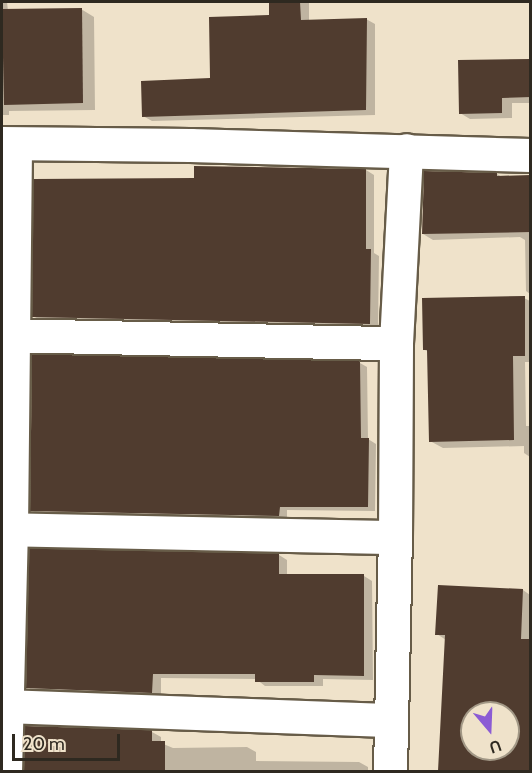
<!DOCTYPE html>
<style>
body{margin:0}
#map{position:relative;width:532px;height:773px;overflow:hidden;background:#efe2ca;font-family:Cabin,sans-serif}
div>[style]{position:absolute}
.shadow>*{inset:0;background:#0003}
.building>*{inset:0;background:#503c2f}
.roads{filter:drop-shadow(2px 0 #675c48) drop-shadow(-2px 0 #675c48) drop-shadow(0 2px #675c48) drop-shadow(0 -2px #675c48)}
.minor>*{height:33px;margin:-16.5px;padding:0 16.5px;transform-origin:16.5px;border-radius:16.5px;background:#fff}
span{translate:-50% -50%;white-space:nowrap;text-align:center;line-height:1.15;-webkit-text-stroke:6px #efe2ca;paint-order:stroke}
.frame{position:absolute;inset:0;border:3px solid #2e2920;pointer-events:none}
.north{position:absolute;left:460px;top:701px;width:60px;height:60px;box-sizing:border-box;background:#efe2ca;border:2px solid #a29886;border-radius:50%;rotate:161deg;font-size:16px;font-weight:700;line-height:24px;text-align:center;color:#2e2920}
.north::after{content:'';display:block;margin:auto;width:21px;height:27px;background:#8b5bd4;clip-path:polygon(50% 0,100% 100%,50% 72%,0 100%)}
.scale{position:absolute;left:12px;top:734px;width:108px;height:27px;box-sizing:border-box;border:3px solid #2e2920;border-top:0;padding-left:8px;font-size:18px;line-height:21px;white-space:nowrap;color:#2e2920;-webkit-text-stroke:4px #efe2ca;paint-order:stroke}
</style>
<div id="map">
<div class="shadow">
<i style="clip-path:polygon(2px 2px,7px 2px,8px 11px,81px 9px,94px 17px,95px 110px,9px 111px,9px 115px,2px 115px)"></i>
<i style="clip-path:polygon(271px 2px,309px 2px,309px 21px,366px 19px,375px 24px,375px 115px,152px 121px,143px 116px,212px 80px,271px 17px)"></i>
<i style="clip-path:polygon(530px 60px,530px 103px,512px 103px,512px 118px,470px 119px,460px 113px)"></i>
<i style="clip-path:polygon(366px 170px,374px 175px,374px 253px,379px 256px,378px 328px,42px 321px,33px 316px,195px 180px)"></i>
<i style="clip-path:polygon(497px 174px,502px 177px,530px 177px,530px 294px,526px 291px,525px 240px,520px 237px,433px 240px,423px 234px)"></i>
<i style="clip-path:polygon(524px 298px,530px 301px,530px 362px,525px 362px,526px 426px,530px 426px,530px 457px,524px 453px,524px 446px,443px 448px,430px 441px,429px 352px,425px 350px)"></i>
<i style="clip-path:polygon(360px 363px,367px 367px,368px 439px,376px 444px,375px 511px,287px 510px,287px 519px,39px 514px,31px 510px)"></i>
<i style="clip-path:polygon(279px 555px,287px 560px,287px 576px,364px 576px,372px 581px,373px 680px,323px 679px,323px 686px,265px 686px,256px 679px,161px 678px,161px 697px,36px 692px,27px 687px)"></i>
<i style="clip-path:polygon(evenodd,439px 586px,523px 590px,530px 595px,530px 772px,440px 772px,446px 640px,437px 634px,439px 586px,472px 713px,508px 713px,508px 749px,472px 749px,472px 713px)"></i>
<i style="clip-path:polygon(26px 727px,152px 732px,161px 737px,161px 743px,173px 748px,247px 747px,256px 752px,256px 761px,359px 762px,368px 767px,368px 772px,23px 772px)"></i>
</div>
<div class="building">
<i style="clip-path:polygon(269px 2px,300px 2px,301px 20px,367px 18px,366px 110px,142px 117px,141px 81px,210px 78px,209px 17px,269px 15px)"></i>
<i style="clip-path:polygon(82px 8px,83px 103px,4px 105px,2px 9px)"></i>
<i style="clip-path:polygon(531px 59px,531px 97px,502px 98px,502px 113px,459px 114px,458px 60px)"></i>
<i style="clip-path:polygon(194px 166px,366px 169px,366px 249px,371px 249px,370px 324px,32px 317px,33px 179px,194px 178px)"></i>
<i style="clip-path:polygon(424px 171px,497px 173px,497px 176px,531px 175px,531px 232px,422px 234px)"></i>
<i style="clip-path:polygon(525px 296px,525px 356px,513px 356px,514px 440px,429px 442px,427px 350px,423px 350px,422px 298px)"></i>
<i style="clip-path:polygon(32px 354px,360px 361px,361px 438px,369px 438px,368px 507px,280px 507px,279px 516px,30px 511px)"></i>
<i style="clip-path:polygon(29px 548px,279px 553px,279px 574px,364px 574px,364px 676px,314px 675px,314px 682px,255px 682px,255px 674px,153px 674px,152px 693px,26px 688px)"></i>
<i style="clip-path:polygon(evenodd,438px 585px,523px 589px,521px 639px,531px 639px,531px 771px,438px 771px,445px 635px,435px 635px,438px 585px,472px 713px,508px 713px,508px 749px,472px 749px,472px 713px)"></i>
<i style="clip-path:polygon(25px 726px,152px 730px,152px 741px,165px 741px,165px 771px,24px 771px)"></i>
</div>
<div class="roads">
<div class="minor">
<i style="left:2px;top:143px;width:188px;rotate:0.6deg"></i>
<i style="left:190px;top:145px;width:340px;rotate:1.7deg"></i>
<i style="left:2px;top:335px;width:394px;rotate:1.2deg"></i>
<i style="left:2px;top:529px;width:393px;rotate:1.2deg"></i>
<i style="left:395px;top:537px;width:194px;rotate:-89.7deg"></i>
<i style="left:396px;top:343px;width:193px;rotate:-87deg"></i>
<i style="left:2px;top:706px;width:389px;rotate:2.1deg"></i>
<i style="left:5px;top:772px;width:243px;rotate:-88.6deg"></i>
<i style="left:11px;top:529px;width:385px;rotate:-89.4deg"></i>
<i style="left:390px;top:772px;width:235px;rotate:-88.8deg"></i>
</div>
</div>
<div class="frame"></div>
<div class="north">U</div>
<div class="scale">20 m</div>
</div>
